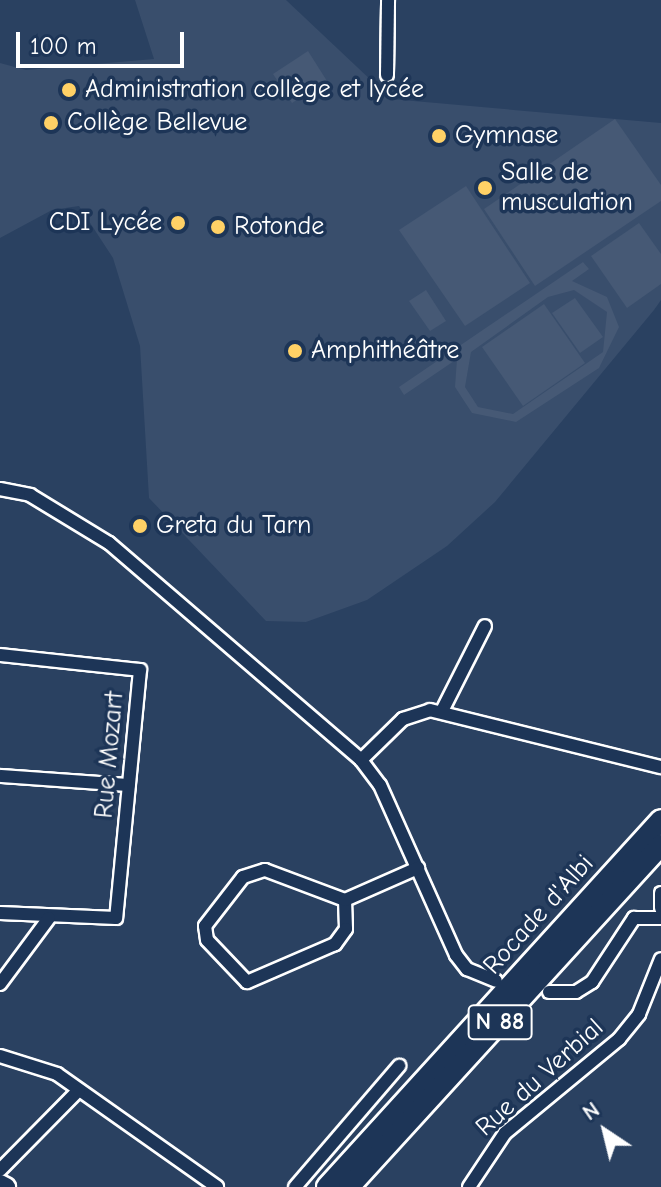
<!DOCTYPE html>
<meta charset="utf-8">
<style>
body{margin:0}
#map{position:relative;width:661px;height:1187px;overflow:hidden;background:#2a4161;font-family:"Comic Neue",sans-serif}
div>[style]{position:absolute}
.built>*{inset:0;background:#394e6c}
.green>*{inset:0;background:#465975}
.roads{filter:drop-shadow(2px 0 #fff) drop-shadow(-2px 0 #fff) drop-shadow(0 2px #fff) drop-shadow(0 -2px #fff)}
.minor>*{height:12px;margin:-6px;padding:0 6px;transform-origin:6px;border-radius:6px;background:#1d3557}
.secondary>*{height:18px;margin:-9px;padding:0 9px;transform-origin:9px;border-radius:9px;background:#1d3557}
.trunk>*{height:20px;margin:-10px;padding:0 10px;transform-origin:10px;border-radius:10px;background:#1d3557}
.dots>*{width:22px;height:22px;translate:-50% -50%;box-sizing:border-box;border:4px solid #1d3557;border-radius:50%}
span{translate:-50% -50%;white-space:nowrap;text-align:center;line-height:1.15;-webkit-text-stroke:7px #1d3557;paint-order:stroke}
.shield-label span{padding:2px 6px;background:#1d3557;border:2px solid;border-radius:6px;-webkit-text-stroke-width:0}
.shield-label{font-size:24px;color:#fff;font-weight:700}
.poi-label{font-size:26px;color:#fff}
.left{translate:0 -50%;text-align:left}
.right{translate:-100% -50%;text-align:right}
.street-label{font-size:26px;color:#fff}
.north{position:absolute;left:565px;top:1091px;width:80px;height:80px;-webkit-text-stroke:6px #1d3557;paint-order:stroke;rotate:325deg;font-size:22px;font-weight:700;line-height:32px;text-align:center;color:#fff}
.north::after{content:'';display:block;margin:auto;width:28px;height:36px;background:#fff;clip-path:polygon(50% 0,100% 100%,50% 72%,0 100%)}
.scale{position:absolute;left:16px;top:32px;width:168px;height:36px;box-sizing:border-box;border:4px solid #fff;border-top:0;padding-left:10px;font-size:24px;line-height:28px;white-space:nowrap;color:#fff;-webkit-text-stroke:6px #1d3557;paint-order:stroke}
</style>
<div id="map">
<div class="built">
<i style="clip-path:polygon(135px 0,286px 0,391px 99px,661px 123px,661px 300px,654px 310px,495px 502px,447px 546px,367px 600px,306px 622px,266px 621px,149px 498px,140px 346px,113px 258px,79px 206px,52px 210px,0 238px,0 63px,26px 70px,154px 59px)"></i>
</div>
<div class="green">
<i style="clip-path:polygon(308px 51px,327px 81px,292px 103px,273px 74px)"></i>
<i style="clip-path:polygon(615px 119px,661px 185px,661px 201px,535px 286px,484px 209px)"></i>
<i style="clip-path:polygon(466px 186px,530px 283px,465px 326px,399px 230px)"></i>
<i style="clip-path:polygon(639px 223px,661px 254px,661px 284px,627px 308px,591px 256px)"></i>
<i style="clip-path:polygon(evenodd,583px 262px,589px 269px,572px 281px,607px 297px,619px 327px,599px 368px,516px 422px,472px 413px,455px 387px,457px 359px,404px 395px,399px 387px,583px 262px,574px 290px,607px 312px,603px 352px,513px 414px,478px 407px,465px 387px,471px 352px,548px 297px,574px 290px)"></i>
<i style="clip-path:polygon(426px 290px,446px 321px,430px 331px,409px 301px)"></i>
<i style="clip-path:polygon(575px 298px,603px 337px,580px 353px,552px 313px)"></i>
<i style="clip-path:polygon(544px 304px,585px 363px,523px 406px,482px 347px)"></i>
</div>
<div class="roads">
<div class="minor">
<i style="left:387px;top:75px;width:75px;rotate:-89.2deg"></i>
<i style="left:0;top:489px;width:31px;rotate:11deg"></i>
<i style="left:30px;top:495px;width:92px;rotate:31.3deg"></i>
<i style="left:109px;top:543px;width:333px;rotate:40.7deg"></i>
<i style="left:361px;top:760px;width:31px;rotate:53deg"></i>
<i style="left:380px;top:785px;width:186px;rotate:65.9deg"></i>
<i style="left:456px;top:955px;width:18px;rotate:52deg"></i>
<i style="left:467px;top:969px;width:31px;rotate:22deg"></i>
<i style="left:0;top:655px;width:141px;rotate:6.1deg"></i>
<i style="left:140px;top:670px;width:249px;rotate:95.5deg"></i>
<i style="left:116px;top:918px;width:116px;rotate:-177.5deg"></i>
<i style="left:442px;top:711px;width:95px;rotate:-63.2deg"></i>
<i style="left:361px;top:760px;width:59px;rotate:-44.3deg"></i>
<i style="left:403px;top:719px;width:28px;rotate:-18deg"></i>
<i style="left:430px;top:710px;width:238px;rotate:13.9deg"></i>
<i style="left:0;top:776px;width:129px;rotate:4deg"></i>
<i style="left:265px;top:870px;width:85px;rotate:20.6deg"></i>
<i style="left:345px;top:900px;width:29px;rotate:88deg"></i>
<i style="left:346px;top:929px;width:19px;rotate:126deg"></i>
<i style="left:335px;top:944px;width:96px;rotate:156.6deg"></i>
<i style="left:247px;top:982px;width:58px;rotate:-133.6deg"></i>
<i style="left:207px;top:940px;width:14px;rotate:-98deg"></i>
<i style="left:205px;top:926px;width:62px;rotate:-52.2deg"></i>
<i style="left:243px;top:877px;width:23px;rotate:-18deg"></i>
<i style="left:661px;top:893px;width:15px;rotate:90deg"></i>
<i style="left:345px;top:900px;width:80px;rotate:-23.7deg"></i>
<i style="left:0;top:984px;width:82px;rotate:-53.4deg"></i>
<i style="left:549px;top:992px;width:27px"></i>
<i style="left:576px;top:992px;width:19px;rotate:-32deg"></i>
<i style="left:592px;top:982px;width:77px;rotate:-56.7deg"></i>
<i style="left:634px;top:918px;width:27px"></i>
<i style="left:0;top:1056px;width:60px;rotate:17.5deg"></i>
<i style="left:57px;top:1074px;width:196px;rotate:35.2deg"></i>
<i style="left:0;top:1170px;width:112px;rotate:-45.4deg"></i>
<i style="left:295px;top:1187px;width:160px;rotate:-49.3deg"></i>
<i style="left:469px;top:1187px;width:65px;rotate:-56.3deg"></i>
<i style="left:505px;top:1133px;width:148px;rotate:-39.5deg"></i>
<i style="left:619px;top:1039px;width:32px;rotate:-51deg"></i>
<i style="left:639px;top:1014px;width:59px;rotate:-68.2deg"></i>
</div>
<div class="secondary">
<i style="left:0;top:1184px;width:7px;rotate:27deg"></i>
</div>
<div class="trunk">
<i style="left:327px;top:1187px;width:496px;rotate:-47.7deg"></i>
<i style="left:349px;top:1187px;width:463px;rotate:-47.6deg"></i>
</div>
</div>
<div class="dots">
<i style="left:69px;top:90px;background:#ffd166"></i>
<i style="left:51px;top:123px;background:#ffd166"></i>
<i style="left:439px;top:136px;background:#ffd166"></i>
<i style="left:485px;top:188px;background:#ffd166"></i>
<i style="left:178px;top:223px;background:#ffd166"></i>
<i style="left:218px;top:227px;background:#ffd166"></i>
<i style="left:295px;top:351px;background:#ffd166"></i>
<i style="left:140px;top:526px;background:#ffd166"></i>
</div>
<div class="shield-label">
<span style="left:500px;top:1022px">N 88</span>
</div>
<div class="poi-label">
<span class="left" style="left:85px;top:90px">Administration collège et lycée</span>
<span class="left" style="left:67px;top:123px">Collège Bellevue</span>
<span class="left" style="left:455px;top:136px">Gymnase</span>
<span class="left" style="left:501px;top:188px">Salle de<br>musculation</span>
<span class="right" style="left:162px;top:223px">CDI Lycée</span>
<span class="left" style="left:234px;top:227px">Rotonde</span>
<span class="left" style="left:311px;top:351px">Amphithéâtre</span>
<span class="left" style="left:156px;top:526px">Greta du Tarn</span>
</div>
<div class="street-label">
<span style="left:110px;top:755px;rotate:-85deg">Rue Mozart</span>
<span style="left:539px;top:915px;rotate:-48deg">Rocade d'Albi</span>
<span style="left:540px;top:1078px;rotate:-42deg">Rue du Verbial</span>
</div>
<div class="north">N</div>
<div class="scale">100 m</div>
</div>
